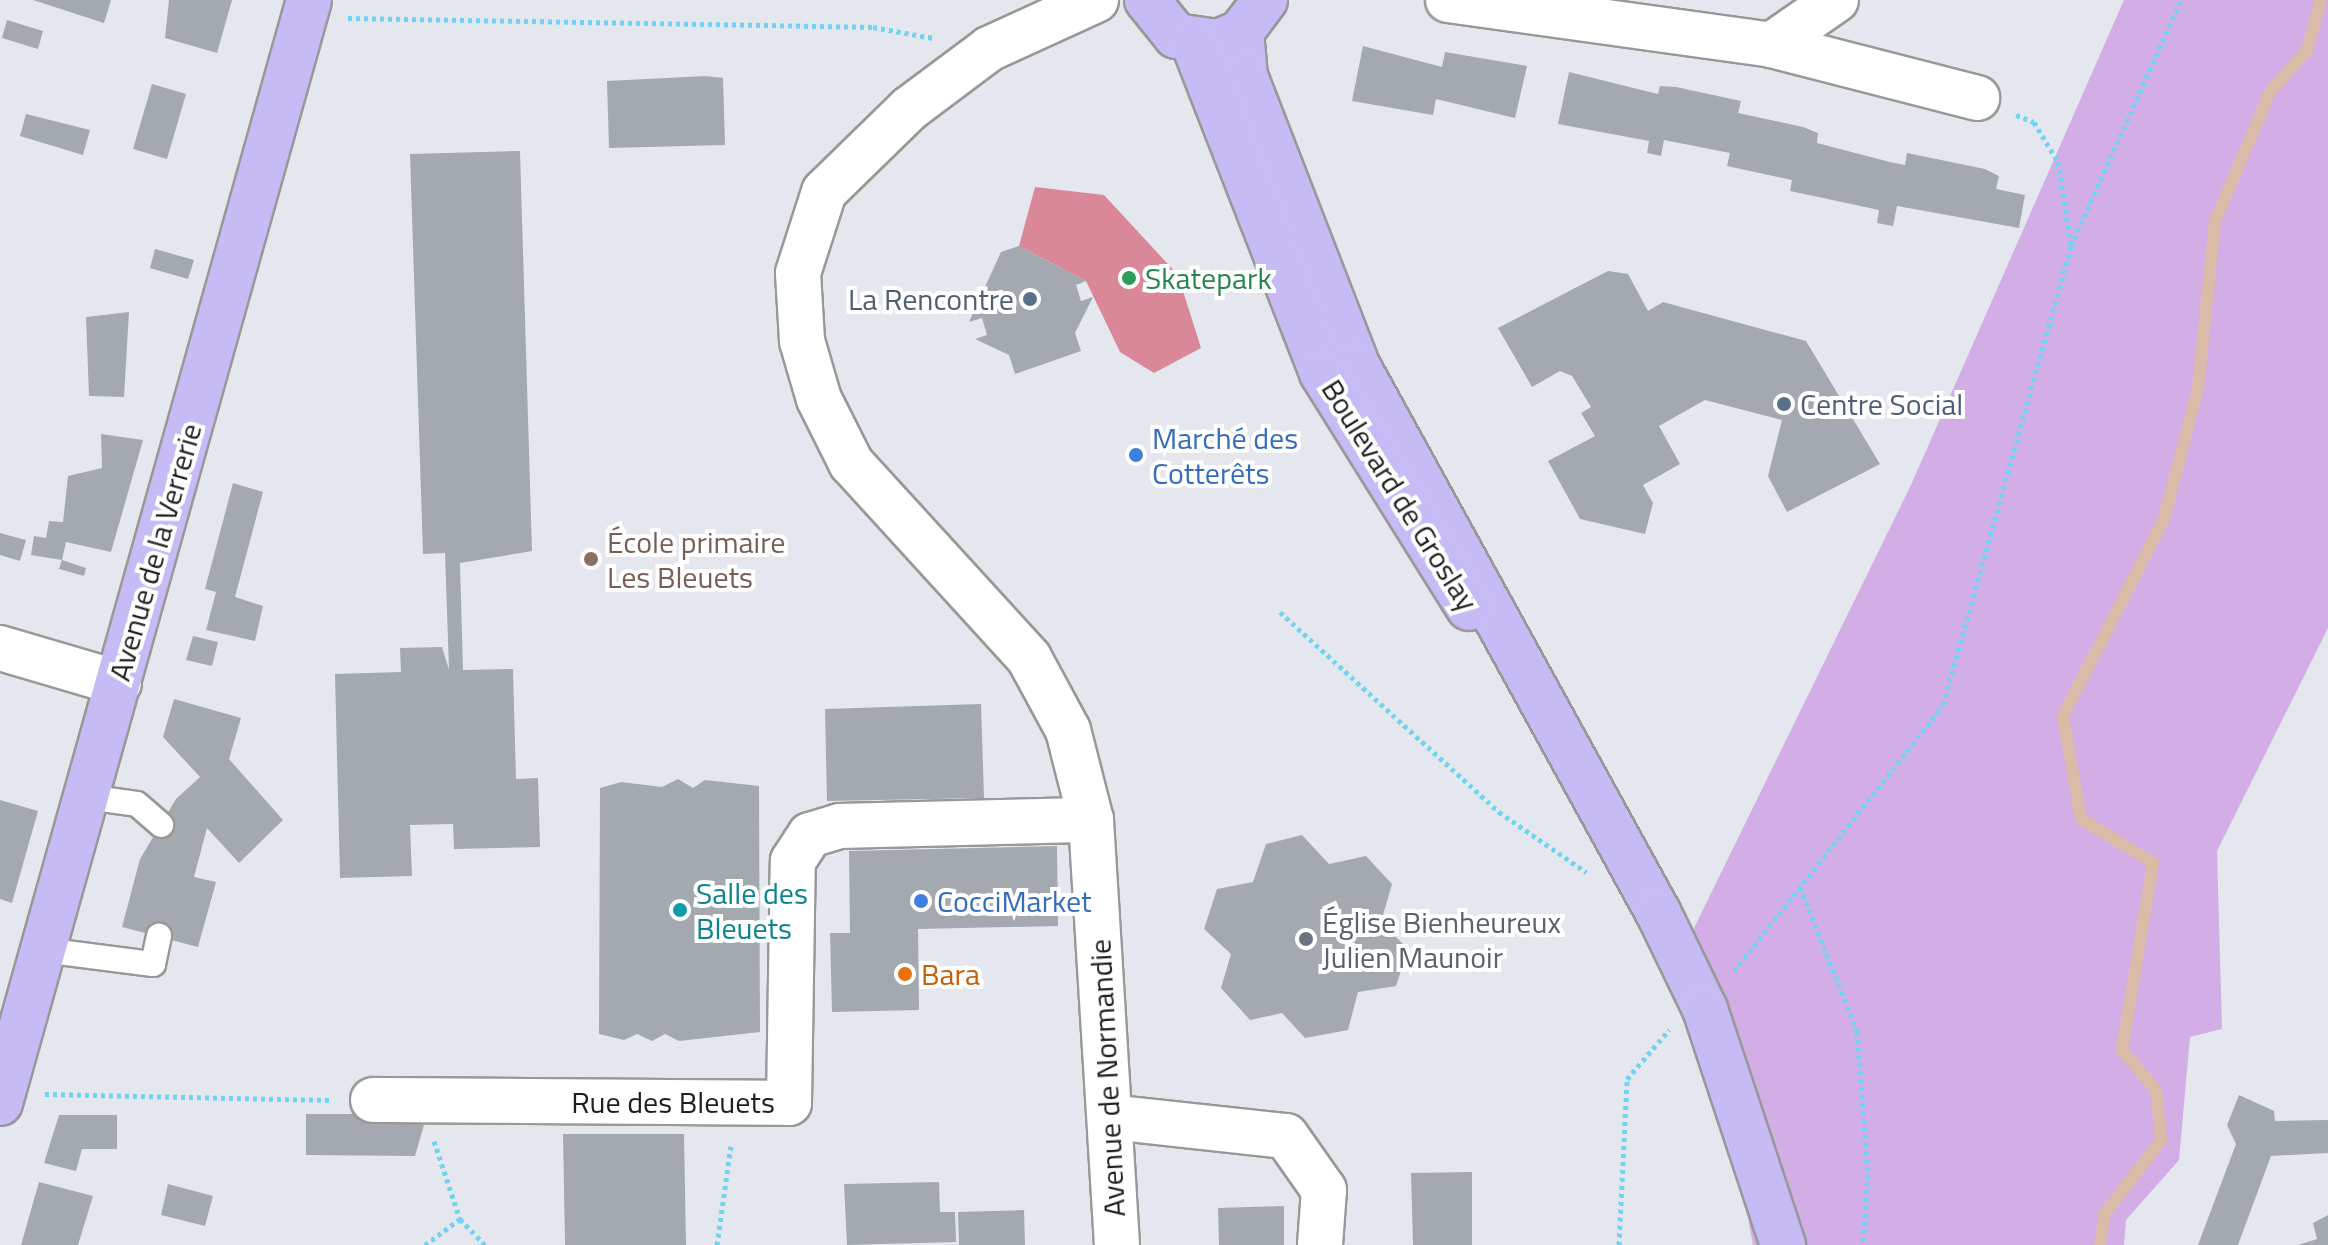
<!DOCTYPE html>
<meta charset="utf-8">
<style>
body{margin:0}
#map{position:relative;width:2328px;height:1245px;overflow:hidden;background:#e5e7ef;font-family:"Titillium Web",sans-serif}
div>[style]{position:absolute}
.grass>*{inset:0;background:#d3ade6}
.pitch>*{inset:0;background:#da879a}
.stream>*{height:12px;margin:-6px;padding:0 6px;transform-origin:6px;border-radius:6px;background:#dabba7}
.building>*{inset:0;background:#a4a9b0}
.path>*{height:5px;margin-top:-2.5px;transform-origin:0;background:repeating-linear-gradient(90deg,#72d2f2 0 4px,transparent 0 8px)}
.roads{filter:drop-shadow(2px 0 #989898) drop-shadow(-2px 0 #989898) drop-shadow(0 2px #989898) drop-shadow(0 -2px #989898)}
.lane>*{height:24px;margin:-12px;padding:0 12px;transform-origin:12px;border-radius:12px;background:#fff}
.street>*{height:44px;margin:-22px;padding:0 22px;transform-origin:22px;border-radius:22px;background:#fff}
.secondary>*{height:44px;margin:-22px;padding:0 22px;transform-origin:22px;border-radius:22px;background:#c7bbf6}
.dots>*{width:22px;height:22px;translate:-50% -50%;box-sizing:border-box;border:4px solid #fff;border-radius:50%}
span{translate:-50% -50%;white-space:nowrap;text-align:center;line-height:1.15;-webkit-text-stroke:8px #fff;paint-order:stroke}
.leisure-label{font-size:30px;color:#27864d}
.left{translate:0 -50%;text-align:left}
.service-label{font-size:30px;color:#4e5e75}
.right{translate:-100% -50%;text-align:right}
.shop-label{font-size:30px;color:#366cbe}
.street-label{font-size:30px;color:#1e1e1e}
.education-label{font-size:30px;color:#785e54}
.culture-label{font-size:30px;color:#0d838f}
.worship-label{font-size:30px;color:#5b616d}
.food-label{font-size:30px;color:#c56008}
</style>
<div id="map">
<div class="grass">
<i style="clip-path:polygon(2124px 0,2328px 0,2328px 628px,2217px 851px,2222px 1029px,2190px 1037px,2179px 1160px,2126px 1220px,2124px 1245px,1753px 1245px,1694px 928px,1911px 485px)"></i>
</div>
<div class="pitch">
<i style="clip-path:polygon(1035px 187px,1104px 195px,1178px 275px,1201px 348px,1154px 373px,1120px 352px,1086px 281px,1019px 246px)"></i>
</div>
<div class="stream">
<i style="left:2100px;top:1245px;width:30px;rotate:-82deg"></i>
<i style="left:2104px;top:1215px;width:94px;rotate:-52.8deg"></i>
<i style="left:2161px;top:1140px;width:50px;rotate:-95.7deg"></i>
<i style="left:2156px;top:1090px;width:52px;rotate:-130.4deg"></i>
<i style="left:2122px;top:1050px;width:190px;rotate:-80.6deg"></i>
<i style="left:2153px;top:863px;width:84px;rotate:-148.6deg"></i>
<i style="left:2081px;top:819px;width:105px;rotate:-99.9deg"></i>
<i style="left:2063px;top:716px;width:221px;rotate:-62.9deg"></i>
<i style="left:2164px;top:519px;width:135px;rotate:-75.5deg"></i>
<i style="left:2198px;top:388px;width:168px;rotate:-84.2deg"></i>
<i style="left:2215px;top:221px;width:140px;rotate:-66.9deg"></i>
<i style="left:2270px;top:92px;width:56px;rotate:-48.6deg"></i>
<i style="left:2307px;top:50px;width:52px;rotate:-74.4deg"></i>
</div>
<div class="building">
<i style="clip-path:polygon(33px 0,111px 0,104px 23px)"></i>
<i style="clip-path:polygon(169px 0,232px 0,217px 53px,165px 38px)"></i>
<i style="clip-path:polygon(7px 20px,43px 31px,38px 49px,2px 38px)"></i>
<i style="clip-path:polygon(1363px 46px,1442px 67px,1445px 52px,1527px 66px,1515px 118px,1436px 99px,1433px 115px,1352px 101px)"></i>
<i style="clip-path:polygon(1569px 72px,1658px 94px,1660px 86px,1676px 87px,1741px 101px,1738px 113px,1803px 127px,1818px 133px,1817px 143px,1890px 162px,1905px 165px,1907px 153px,1985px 169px,1999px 176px,1996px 189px,2025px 195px,2019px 228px,1897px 206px,1893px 226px,1877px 223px,1879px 210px,1790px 191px,1792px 180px,1727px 166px,1730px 153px,1664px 140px,1661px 156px,1647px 153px,1649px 141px,1558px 124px)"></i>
<i style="clip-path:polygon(706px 76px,723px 78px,725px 145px,609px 148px,607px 81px)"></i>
<i style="clip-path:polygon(152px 84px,186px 94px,167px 159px,133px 149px)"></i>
<i style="clip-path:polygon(26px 114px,90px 130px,83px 155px,20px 136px)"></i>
<i style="clip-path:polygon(520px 151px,532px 551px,460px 563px,463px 670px,513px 669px,516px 779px,538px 778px,540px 847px,454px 849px,453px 824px,410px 825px,412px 876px,340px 878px,335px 674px,401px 672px,400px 648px,442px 647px,449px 670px,445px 553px,423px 554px,410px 154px)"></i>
<i style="clip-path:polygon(1019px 246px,1086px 281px,1076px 285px,1081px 301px,1093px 297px,1075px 333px,1081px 351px,1015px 374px,1009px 355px,975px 339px,987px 335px,982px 318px,969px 322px,1001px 252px)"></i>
<i style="clip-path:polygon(155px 249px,194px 260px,188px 279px,150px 268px)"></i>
<i style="clip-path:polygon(1608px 271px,1628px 274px,1648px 311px,1663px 302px,1806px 341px,1880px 464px,1787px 512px,1768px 476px,1782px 420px,1705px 400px,1659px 426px,1680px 464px,1643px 485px,1653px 503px,1645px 534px,1580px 519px,1548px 461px,1595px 436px,1581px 413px,1591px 407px,1572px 376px,1560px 371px,1532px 387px,1498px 328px)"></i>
<i style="clip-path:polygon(129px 312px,124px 397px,89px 396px,86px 317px)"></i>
<i style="clip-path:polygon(101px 434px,143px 440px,111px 552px,66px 542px,62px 560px,31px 555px,34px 536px,46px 538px,49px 521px,63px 522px,68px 476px,102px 468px)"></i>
<i style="clip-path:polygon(233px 483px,263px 492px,235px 597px,263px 606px,255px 641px,206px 630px,216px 592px,205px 589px)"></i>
<i style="clip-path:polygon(0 533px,26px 540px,20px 561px,0 555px)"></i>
<i style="clip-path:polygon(62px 560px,86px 568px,84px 576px,59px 569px)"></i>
<i style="clip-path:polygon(193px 636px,218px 642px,212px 666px,186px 660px)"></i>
<i style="clip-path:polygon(174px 699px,241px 718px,229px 759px,283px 820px,239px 863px,207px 828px,194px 877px,216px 882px,198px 947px,122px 927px,140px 859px,176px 799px,200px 777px,163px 737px)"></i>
<i style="clip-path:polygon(981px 704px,984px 798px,827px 801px,825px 709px)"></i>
<i style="clip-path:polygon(678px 779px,693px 788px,705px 780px,759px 786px,760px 1032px,679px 1041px,665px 1034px,652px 1041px,637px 1034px,624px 1040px,599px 1034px,600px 788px,621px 782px,662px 787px)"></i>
<i style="clip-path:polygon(0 800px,38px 811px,12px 903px,0 899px)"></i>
<i style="clip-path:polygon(1302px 835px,1329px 864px,1366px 856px,1392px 884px,1381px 922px,1408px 949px,1396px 986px,1358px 992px,1348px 1030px,1305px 1038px,1282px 1013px,1250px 1020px,1221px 988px,1231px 954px,1204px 929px,1217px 889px,1253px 882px,1266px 844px)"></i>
<i style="clip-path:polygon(1057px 846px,1058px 926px,918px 929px,919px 1010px,832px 1012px,830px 933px,850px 933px,849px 851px)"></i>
<i style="clip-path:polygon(2239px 1095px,2274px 1111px,2275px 1121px,2328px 1120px,2328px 1153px,2271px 1156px,2238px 1245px,2198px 1245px,2236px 1144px,2227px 1125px)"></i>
<i style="clip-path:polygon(306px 1114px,375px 1114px,426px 1118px,415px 1156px,306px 1155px)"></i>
<i style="clip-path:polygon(59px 1115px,117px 1115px,117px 1149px,82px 1149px,76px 1171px,44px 1163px)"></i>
<i style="clip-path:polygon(563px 1134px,684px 1134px,686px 1245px,565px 1245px)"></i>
<i style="clip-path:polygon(1472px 1172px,1472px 1245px,1413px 1245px,1411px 1173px)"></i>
<i style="clip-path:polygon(39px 1182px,93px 1196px,78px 1245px,21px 1245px)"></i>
<i style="clip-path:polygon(939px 1182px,940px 1212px,955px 1212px,956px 1242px,847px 1245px,844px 1184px)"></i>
<i style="clip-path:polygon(168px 1184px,213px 1196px,205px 1226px,161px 1215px)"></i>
<i style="clip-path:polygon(1284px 1206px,1284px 1245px,1219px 1245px,1218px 1208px)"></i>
<i style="clip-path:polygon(1024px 1210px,1025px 1245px,959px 1245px,958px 1212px)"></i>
<i style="clip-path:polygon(2328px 1215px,2328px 1245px,2298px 1245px,2317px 1239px,2313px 1223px)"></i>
</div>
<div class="path">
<i style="left:348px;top:18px;width:525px;rotate:0.98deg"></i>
<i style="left:873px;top:27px;width:61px;rotate:10.4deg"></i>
<i style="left:2016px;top:115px;width:19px;rotate:21deg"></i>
<i style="left:2034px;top:122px;width:47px;rotate:59deg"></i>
<i style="left:2058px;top:162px;width:84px;rotate:81.1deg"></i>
<i style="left:1280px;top:612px;width:297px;rotate:42.4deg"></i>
<i style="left:1499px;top:812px;width:106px;rotate:34.6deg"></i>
<i style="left:1800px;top:887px;width:155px;rotate:68.4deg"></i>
<i style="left:1857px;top:1031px;width:143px;rotate:85.6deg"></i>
<i style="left:1868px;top:1174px;width:71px;rotate:94deg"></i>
<i style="left:1734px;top:971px;width:338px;rotate:-51.8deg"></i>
<i style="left:1943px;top:705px;width:477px;rotate:-74.4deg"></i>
<i style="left:2071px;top:246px;width:269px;rotate:-65.9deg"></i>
<i style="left:45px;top:1094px;width:285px;rotate:1.2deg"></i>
<i style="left:434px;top:1141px;width:82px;rotate:71.6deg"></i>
<i style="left:460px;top:1219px;width:36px;rotate:46deg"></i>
<i style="left:425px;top:1245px;width:44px;rotate:-36.6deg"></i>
<i style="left:717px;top:1245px;width:100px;rotate:-82deg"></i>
<i style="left:1619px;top:1245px;width:166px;rotate:-87.2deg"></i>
<i style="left:1627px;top:1079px;width:65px;rotate:-49.4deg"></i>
</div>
<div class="roads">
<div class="lane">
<i style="left:87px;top:797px;width:50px;rotate:8deg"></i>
<i style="left:137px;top:804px;width:32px;rotate:41deg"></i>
<i style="left:43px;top:950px;width:111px;rotate:7.3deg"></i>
<i style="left:153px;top:964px;width:29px;rotate:-78deg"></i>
</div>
<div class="street">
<i style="left:1096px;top:0;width:118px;rotate:155.4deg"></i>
<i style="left:989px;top:49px;width:99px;rotate:143.2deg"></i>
<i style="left:910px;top:108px;width:120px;rotate:135.7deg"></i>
<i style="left:824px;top:192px;width:85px;rotate:107.8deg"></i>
<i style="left:798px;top:273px;width:68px;rotate:86.6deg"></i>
<i style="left:802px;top:341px;width:60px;rotate:73.7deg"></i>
<i style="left:819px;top:399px;width:72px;rotate:63.4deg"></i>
<i style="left:851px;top:463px;width:264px;rotate:47.6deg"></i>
<i style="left:1029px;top:658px;width:82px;rotate:61.6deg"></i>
<i style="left:1068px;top:730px;width:93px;rotate:75.7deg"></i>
<i style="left:1091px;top:820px;width:426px;rotate:86.5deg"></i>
<i style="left:1448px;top:0;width:326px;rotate:7.9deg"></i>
<i style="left:1771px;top:45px;width:213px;rotate:14.4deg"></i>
<i style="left:1771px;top:45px;width:79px;rotate:-34.7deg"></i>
<i style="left:0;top:648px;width:124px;rotate:16.4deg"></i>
<i style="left:373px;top:1100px;width:416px;rotate:0.4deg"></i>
<i style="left:789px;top:1103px;width:242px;rotate:-89.1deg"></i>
<i style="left:793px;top:861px;width:31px;rotate:-57deg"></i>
<i style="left:810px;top:835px;width:31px;rotate:-17deg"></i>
<i style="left:840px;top:826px;width:251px;rotate:-1.4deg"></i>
<i style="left:1110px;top:1117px;width:177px;rotate:6.2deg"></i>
<i style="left:1286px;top:1136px;width:66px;rotate:54.9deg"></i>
<i style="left:1324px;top:1190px;width:55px;rotate:94.2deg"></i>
</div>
<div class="secondary">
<i style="left:1147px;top:0;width:46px;rotate:51.1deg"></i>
<i style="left:1176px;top:36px;width:42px;rotate:8.1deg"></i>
<i style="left:1218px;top:42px;width:25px;rotate:-23deg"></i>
<i style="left:1241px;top:32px;width:40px;rotate:-53deg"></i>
<i style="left:1241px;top:32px;width:44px;rotate:84.8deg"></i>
<i style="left:1245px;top:76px;width:310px;rotate:68.8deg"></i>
<i style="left:1357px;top:365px;width:627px;rotate:61.19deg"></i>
<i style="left:1659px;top:914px;width:106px;rotate:64.2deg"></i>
<i style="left:1705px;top:1009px;width:249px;rotate:71.7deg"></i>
<i style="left:1193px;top:42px;width:355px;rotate:68.7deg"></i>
<i style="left:1322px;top:373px;width:277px;rotate:58deg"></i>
<i style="left:0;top:1103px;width:1145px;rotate:-74.35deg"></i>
</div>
</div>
<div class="dots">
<i style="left:1129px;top:278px;background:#2e9e5b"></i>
<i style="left:1030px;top:299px;background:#5c6f8a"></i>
<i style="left:1784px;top:404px;background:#5c6f8a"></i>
<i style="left:1136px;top:455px;background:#3f7fe0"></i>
<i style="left:591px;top:559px;background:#8d6e63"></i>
<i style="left:921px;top:901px;background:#3f7fe0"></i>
<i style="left:680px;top:910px;background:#0f9aa8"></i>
<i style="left:1306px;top:939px;background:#6b7280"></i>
<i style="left:905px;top:974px;background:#e8710a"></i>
</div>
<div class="leisure-label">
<span class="left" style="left:1145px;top:278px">Skatepark</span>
</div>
<div class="service-label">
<span class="right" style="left:1014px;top:299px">La Rencontre</span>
<span class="left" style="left:1800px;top:404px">Centre Social</span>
</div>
<div class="shop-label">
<span class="left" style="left:1152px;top:455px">Marché des<br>Cotterêts</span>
<span class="left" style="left:937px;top:901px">CocciMarket</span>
</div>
<div class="street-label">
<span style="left:1400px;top:495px;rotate:58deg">Boulevard de Groslay</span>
<span style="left:155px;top:552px;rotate:-74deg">Avenue de la Verrerie</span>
<span style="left:1107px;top:1078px;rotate:-93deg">Avenue de Normandie</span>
<span style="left:673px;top:1102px">Rue des Bleuets</span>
</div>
<div class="education-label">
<span class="left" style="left:607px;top:559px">École primaire<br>Les Bleuets</span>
</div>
<div class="culture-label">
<span class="left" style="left:696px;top:910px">Salle des<br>Bleuets</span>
</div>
<div class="worship-label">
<span class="left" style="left:1322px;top:939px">Église Bienheureux<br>Julien Maunoir</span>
</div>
<div class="food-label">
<span class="left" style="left:921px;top:974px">Bara</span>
</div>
</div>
